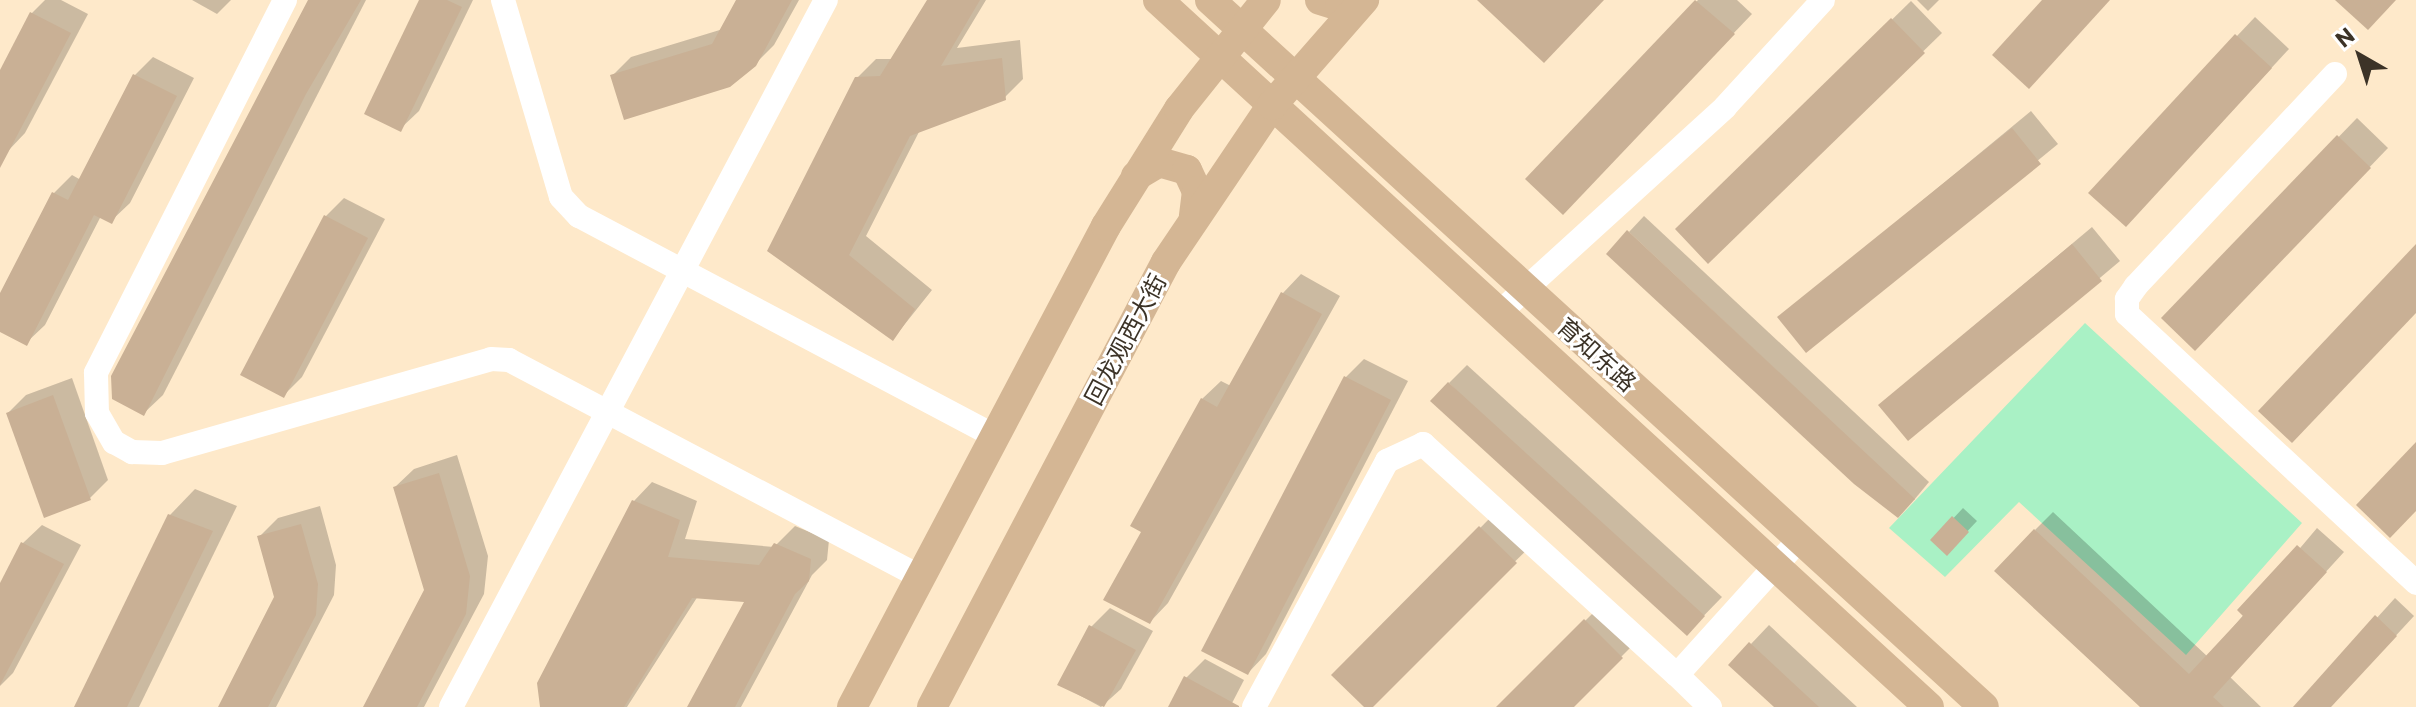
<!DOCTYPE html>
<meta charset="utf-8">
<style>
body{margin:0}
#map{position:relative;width:2416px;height:707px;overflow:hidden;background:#fee9ca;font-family:Commissioner,"Noto Sans SC",sans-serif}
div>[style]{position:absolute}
.green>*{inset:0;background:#a9f1c5}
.shadow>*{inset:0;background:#0003}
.building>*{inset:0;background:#c9b095}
.minor>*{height:24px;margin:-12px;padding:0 12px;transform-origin:12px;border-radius:12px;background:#fff}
.major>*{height:30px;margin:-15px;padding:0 15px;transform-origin:15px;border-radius:15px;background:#d4b694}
span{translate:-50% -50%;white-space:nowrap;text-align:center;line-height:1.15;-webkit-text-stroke:6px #fff;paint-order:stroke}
.street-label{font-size:24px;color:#3c3327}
.north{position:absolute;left:2320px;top:16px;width:80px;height:80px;-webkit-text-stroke:6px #fff;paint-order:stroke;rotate:321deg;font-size:22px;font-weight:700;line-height:32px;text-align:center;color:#3c3327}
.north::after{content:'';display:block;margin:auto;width:28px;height:36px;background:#3c3327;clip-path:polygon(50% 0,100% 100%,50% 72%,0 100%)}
</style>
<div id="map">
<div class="green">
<i style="clip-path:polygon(2085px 323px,2302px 523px,2186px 655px,2019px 502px,1945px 577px,1889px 528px)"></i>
</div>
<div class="shadow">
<i style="clip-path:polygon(45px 0,61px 0,88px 14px,25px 133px,7px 152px,0 148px,0 74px,32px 13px)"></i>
<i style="clip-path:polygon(192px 0,231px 0,217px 14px)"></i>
<i style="clip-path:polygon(309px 0,366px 0,163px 395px,144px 413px,113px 377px)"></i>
<i style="clip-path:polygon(421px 0,473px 0,419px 111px,400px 129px)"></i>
<i style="clip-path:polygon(739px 0,799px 0,774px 45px,754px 65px,612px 76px,631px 57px,723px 29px)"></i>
<i style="clip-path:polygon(929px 0,986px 0,957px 48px,1020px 40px,1023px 79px,1004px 98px,920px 130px,866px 236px,932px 290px,893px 339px,770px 250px,857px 78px,876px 59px,893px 59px)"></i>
<i style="clip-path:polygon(1698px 0,1737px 0,1752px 14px,1581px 193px,1528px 179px)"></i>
<i style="clip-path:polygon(1917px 0,1939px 0,1928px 11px)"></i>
<i style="clip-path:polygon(1911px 1px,1942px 33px,1708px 261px,1678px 229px)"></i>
<i style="clip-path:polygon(2255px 17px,2289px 49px,2144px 206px,2237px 36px)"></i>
<i style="clip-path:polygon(153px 57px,194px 78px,130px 203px,111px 221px,101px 216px,45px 325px,26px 343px,0 330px,0 297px,53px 194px,72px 175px,81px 180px,135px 75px)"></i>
<i style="clip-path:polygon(2031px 111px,2058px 144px,1806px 350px,1780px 318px)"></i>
<i style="clip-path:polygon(2357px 118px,2388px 148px,2213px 330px,2163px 318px)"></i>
<i style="clip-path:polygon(344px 198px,385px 219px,302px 377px,284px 395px,325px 217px)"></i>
<i style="clip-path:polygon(1644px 216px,1929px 482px,1914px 500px,1629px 232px)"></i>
<i style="clip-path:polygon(2092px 227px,2120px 261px,1908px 439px,1880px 405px)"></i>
<i style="clip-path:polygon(1301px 274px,1340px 296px,1168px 603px,1150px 622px,1144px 531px,1202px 399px,1221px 381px,1231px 386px,1283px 293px)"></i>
<i style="clip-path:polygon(1364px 359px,1408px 381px,1266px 654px,1248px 673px,1346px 377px)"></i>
<i style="clip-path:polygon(1467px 365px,1722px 597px,1687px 633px,1449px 383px)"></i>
<i style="clip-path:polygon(72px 378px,108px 480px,90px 498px,8px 413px,26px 395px)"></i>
<i style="clip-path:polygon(457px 455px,488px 556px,484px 594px,424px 707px,365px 707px,427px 590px,395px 487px,414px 469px)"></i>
<i style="clip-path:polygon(652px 482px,697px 501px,685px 539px,774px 547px,795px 526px,829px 540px,827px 560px,812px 575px,741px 707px,689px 707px,747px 600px,698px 596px,627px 707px,542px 707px,634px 501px)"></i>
<i style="clip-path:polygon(195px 489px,237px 506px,139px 707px,76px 707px,170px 515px)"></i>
<i style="clip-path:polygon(320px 506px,336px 565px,334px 595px,276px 707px,220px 707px,276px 597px,260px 536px,278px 518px)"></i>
<i style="clip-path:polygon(1963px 508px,1977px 521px,1947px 553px,1933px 540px)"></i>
<i style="clip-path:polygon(1499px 509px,1534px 543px,1366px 707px,1334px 675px)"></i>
<i style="clip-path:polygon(2053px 512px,2208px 657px,2317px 528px,2344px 552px,2230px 677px,2261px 707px,2143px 707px,2035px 530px)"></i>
<i style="clip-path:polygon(42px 525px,81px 545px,13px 673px,0 686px,0 587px,23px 543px)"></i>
<i style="clip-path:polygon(2395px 598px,2414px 616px,2330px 707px,2296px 707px)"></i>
<i style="clip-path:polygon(1604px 602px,1640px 638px,1571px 707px,1499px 707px)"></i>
<i style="clip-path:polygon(1110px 608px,1153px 631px,1121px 689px,1101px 707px,1059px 684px,1091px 627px)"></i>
<i style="clip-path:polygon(1769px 625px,1857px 707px,1777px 707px,1751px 644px)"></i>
<i style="clip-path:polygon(1205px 659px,1244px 680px,1230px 707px,1170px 707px,1186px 678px)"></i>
</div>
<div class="building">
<i style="clip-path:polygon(308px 0,361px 0,306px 94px,144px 416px,112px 399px,111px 376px)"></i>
<i style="clip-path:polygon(419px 0,447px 0,462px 7px,401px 132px,364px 114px)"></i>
<i style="clip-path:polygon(736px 0,792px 0,756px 66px,730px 87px,624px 120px,610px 75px,712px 44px)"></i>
<i style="clip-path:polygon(927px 0,980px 0,941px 66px,1002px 58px,1006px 100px,910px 136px,849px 255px,915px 309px,893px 341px,767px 251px,855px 77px,880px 76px)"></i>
<i style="clip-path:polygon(1477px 0,1604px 0,1544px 63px)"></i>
<i style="clip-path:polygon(1695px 0,1735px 34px,1563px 215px,1525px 179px)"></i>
<i style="clip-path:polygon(2042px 0,2110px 0,2029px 89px,1992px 55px)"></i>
<i style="clip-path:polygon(2335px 0,2396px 0,2368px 30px)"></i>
<i style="clip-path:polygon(30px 12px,71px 33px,0 168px,0 70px)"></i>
<i style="clip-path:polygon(1891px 18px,1925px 53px,1708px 264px,1675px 229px)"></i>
<i style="clip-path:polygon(2235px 34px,2272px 68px,2126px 227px,2088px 193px)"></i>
<i style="clip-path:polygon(133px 74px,177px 96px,112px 224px,94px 215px,27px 346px,0 332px,0 293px,52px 192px,68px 200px)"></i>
<i style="clip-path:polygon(2012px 128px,2041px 164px,1806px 353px,1777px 317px)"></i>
<i style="clip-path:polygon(2337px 135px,2371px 168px,2195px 351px,2161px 318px)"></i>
<i style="clip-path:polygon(324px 215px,368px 238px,284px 398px,240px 375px)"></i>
<i style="clip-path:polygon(1627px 230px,1915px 499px,1898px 518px,1854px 484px,1606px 254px)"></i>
<i style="clip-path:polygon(2072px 244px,2102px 281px,1908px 441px,1878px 405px)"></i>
<i style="clip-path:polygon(2416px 244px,2416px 313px,2292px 443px,2258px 411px)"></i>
<i style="clip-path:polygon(1281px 292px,1322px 314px,1150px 624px,1103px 600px,1141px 532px,1130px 526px,1201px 398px,1217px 407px)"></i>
<i style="clip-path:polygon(1344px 376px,1391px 400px,1248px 675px,1201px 651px)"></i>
<i style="clip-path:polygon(1448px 382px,1705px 616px,1687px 636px,1430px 401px)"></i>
<i style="clip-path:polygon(53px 395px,91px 500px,44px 518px,6px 413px)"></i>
<i style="clip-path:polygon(2416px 442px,2416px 511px,2390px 538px,2356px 505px)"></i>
<i style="clip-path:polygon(439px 473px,470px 576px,466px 614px,417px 707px,363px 707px,424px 590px,393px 487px)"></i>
<i style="clip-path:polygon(632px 500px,680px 520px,668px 557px,759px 565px,774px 543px,811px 559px,809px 581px,795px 594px,735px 707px,687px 707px,744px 602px,692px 598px,624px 707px,540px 707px,537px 683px)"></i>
<i style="clip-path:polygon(168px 514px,213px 531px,127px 707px,74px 707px)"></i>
<i style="clip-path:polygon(1952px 516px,1969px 532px,1947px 556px,1930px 540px)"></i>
<i style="clip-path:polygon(301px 524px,318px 584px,316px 615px,268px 707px,218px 707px,274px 597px,257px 536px)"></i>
<i style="clip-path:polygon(1479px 526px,1517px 563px,1373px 707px,1364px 707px,1331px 675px)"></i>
<i style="clip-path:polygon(2034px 529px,2189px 674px,2243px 616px,2237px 610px,2297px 545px,2327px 572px,2213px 697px,2224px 707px,2140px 707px,1994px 571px)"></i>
<i style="clip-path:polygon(21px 542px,64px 564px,0 685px,0 583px)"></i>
<i style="clip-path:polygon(2375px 615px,2397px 636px,2331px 707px,2293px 707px)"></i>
<i style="clip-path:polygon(1584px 619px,1623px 658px,1574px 707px,1496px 707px)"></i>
<i style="clip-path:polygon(1089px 625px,1136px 650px,1104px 707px,1057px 685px)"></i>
<i style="clip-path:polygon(1749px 642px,1819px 707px,1774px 707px,1728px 665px)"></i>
<i style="clip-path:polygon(1184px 676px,1239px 706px,1239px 707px,1168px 707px)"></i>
</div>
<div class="minor">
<i style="left:285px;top:0;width:418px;rotate:116.9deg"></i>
<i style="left:96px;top:373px;width:40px;rotate:88.6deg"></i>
<i style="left:97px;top:413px;width:34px;rotate:60deg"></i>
<i style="left:114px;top:442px;width:21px;rotate:29deg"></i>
<i style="left:132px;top:452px;width:30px;rotate:2deg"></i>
<i style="left:162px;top:453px;width:342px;rotate:-15.9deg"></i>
<i style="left:491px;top:359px;width:18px;rotate:3deg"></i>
<i style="left:509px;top:360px;width:466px;rotate:27.8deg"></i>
<i style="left:503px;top:0;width:205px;rotate:73.6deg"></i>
<i style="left:561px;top:197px;width:26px;rotate:47deg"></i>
<i style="left:579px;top:216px;width:471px;rotate:27.9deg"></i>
<i style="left:2335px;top:74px;width:291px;rotate:133.2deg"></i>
<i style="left:2136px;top:286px;width:16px;rotate:125deg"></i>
<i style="left:2127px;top:299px;width:15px;rotate:90deg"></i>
<i style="left:2127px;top:314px;width:395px;rotate:42.9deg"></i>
<i style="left:1499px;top:313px;width:306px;rotate:-42.3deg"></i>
<i style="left:1725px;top:107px;width:145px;rotate:-47.5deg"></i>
<i style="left:451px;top:707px;width:800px;rotate:-62.06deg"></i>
<i style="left:1254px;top:707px;width:280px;rotate:-61.6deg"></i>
<i style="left:1387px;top:461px;width:40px;rotate:-25deg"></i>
<i style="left:1423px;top:444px;width:343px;rotate:42.3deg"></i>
<i style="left:1710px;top:707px;width:46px;rotate:-135.9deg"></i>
<i style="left:1677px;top:675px;width:183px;rotate:-47.9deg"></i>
</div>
<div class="major">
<i style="left:1158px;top:0;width:1046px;rotate:42.52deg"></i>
<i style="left:1210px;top:0;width:1048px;rotate:42.41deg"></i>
<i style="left:1320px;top:0;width:21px;rotate:17deg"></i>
<i style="left:1340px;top:6px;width:22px;rotate:-16deg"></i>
<i style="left:1136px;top:176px;width:27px;rotate:-31deg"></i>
<i style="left:1159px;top:162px;width:29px;rotate:16deg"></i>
<i style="left:1187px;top:170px;width:23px;rotate:65deg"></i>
<i style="left:1197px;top:191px;width:26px;rotate:97deg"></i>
<i style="left:852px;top:707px;width:544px;rotate:-62.16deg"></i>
<i style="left:1106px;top:226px;width:138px;rotate:-58deg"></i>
<i style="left:1179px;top:109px;width:139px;rotate:-51.4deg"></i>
<i style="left:932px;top:707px;width:503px;rotate:-62.26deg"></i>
<i style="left:1166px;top:262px;width:189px;rotate:-56deg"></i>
<i style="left:1272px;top:105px;width:140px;rotate:-48.8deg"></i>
</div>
<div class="street-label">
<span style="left:1125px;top:339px;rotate:-62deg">回龙观西大街</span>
<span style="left:1597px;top:354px;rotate:42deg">育知东路</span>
</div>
<div class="north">N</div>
</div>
